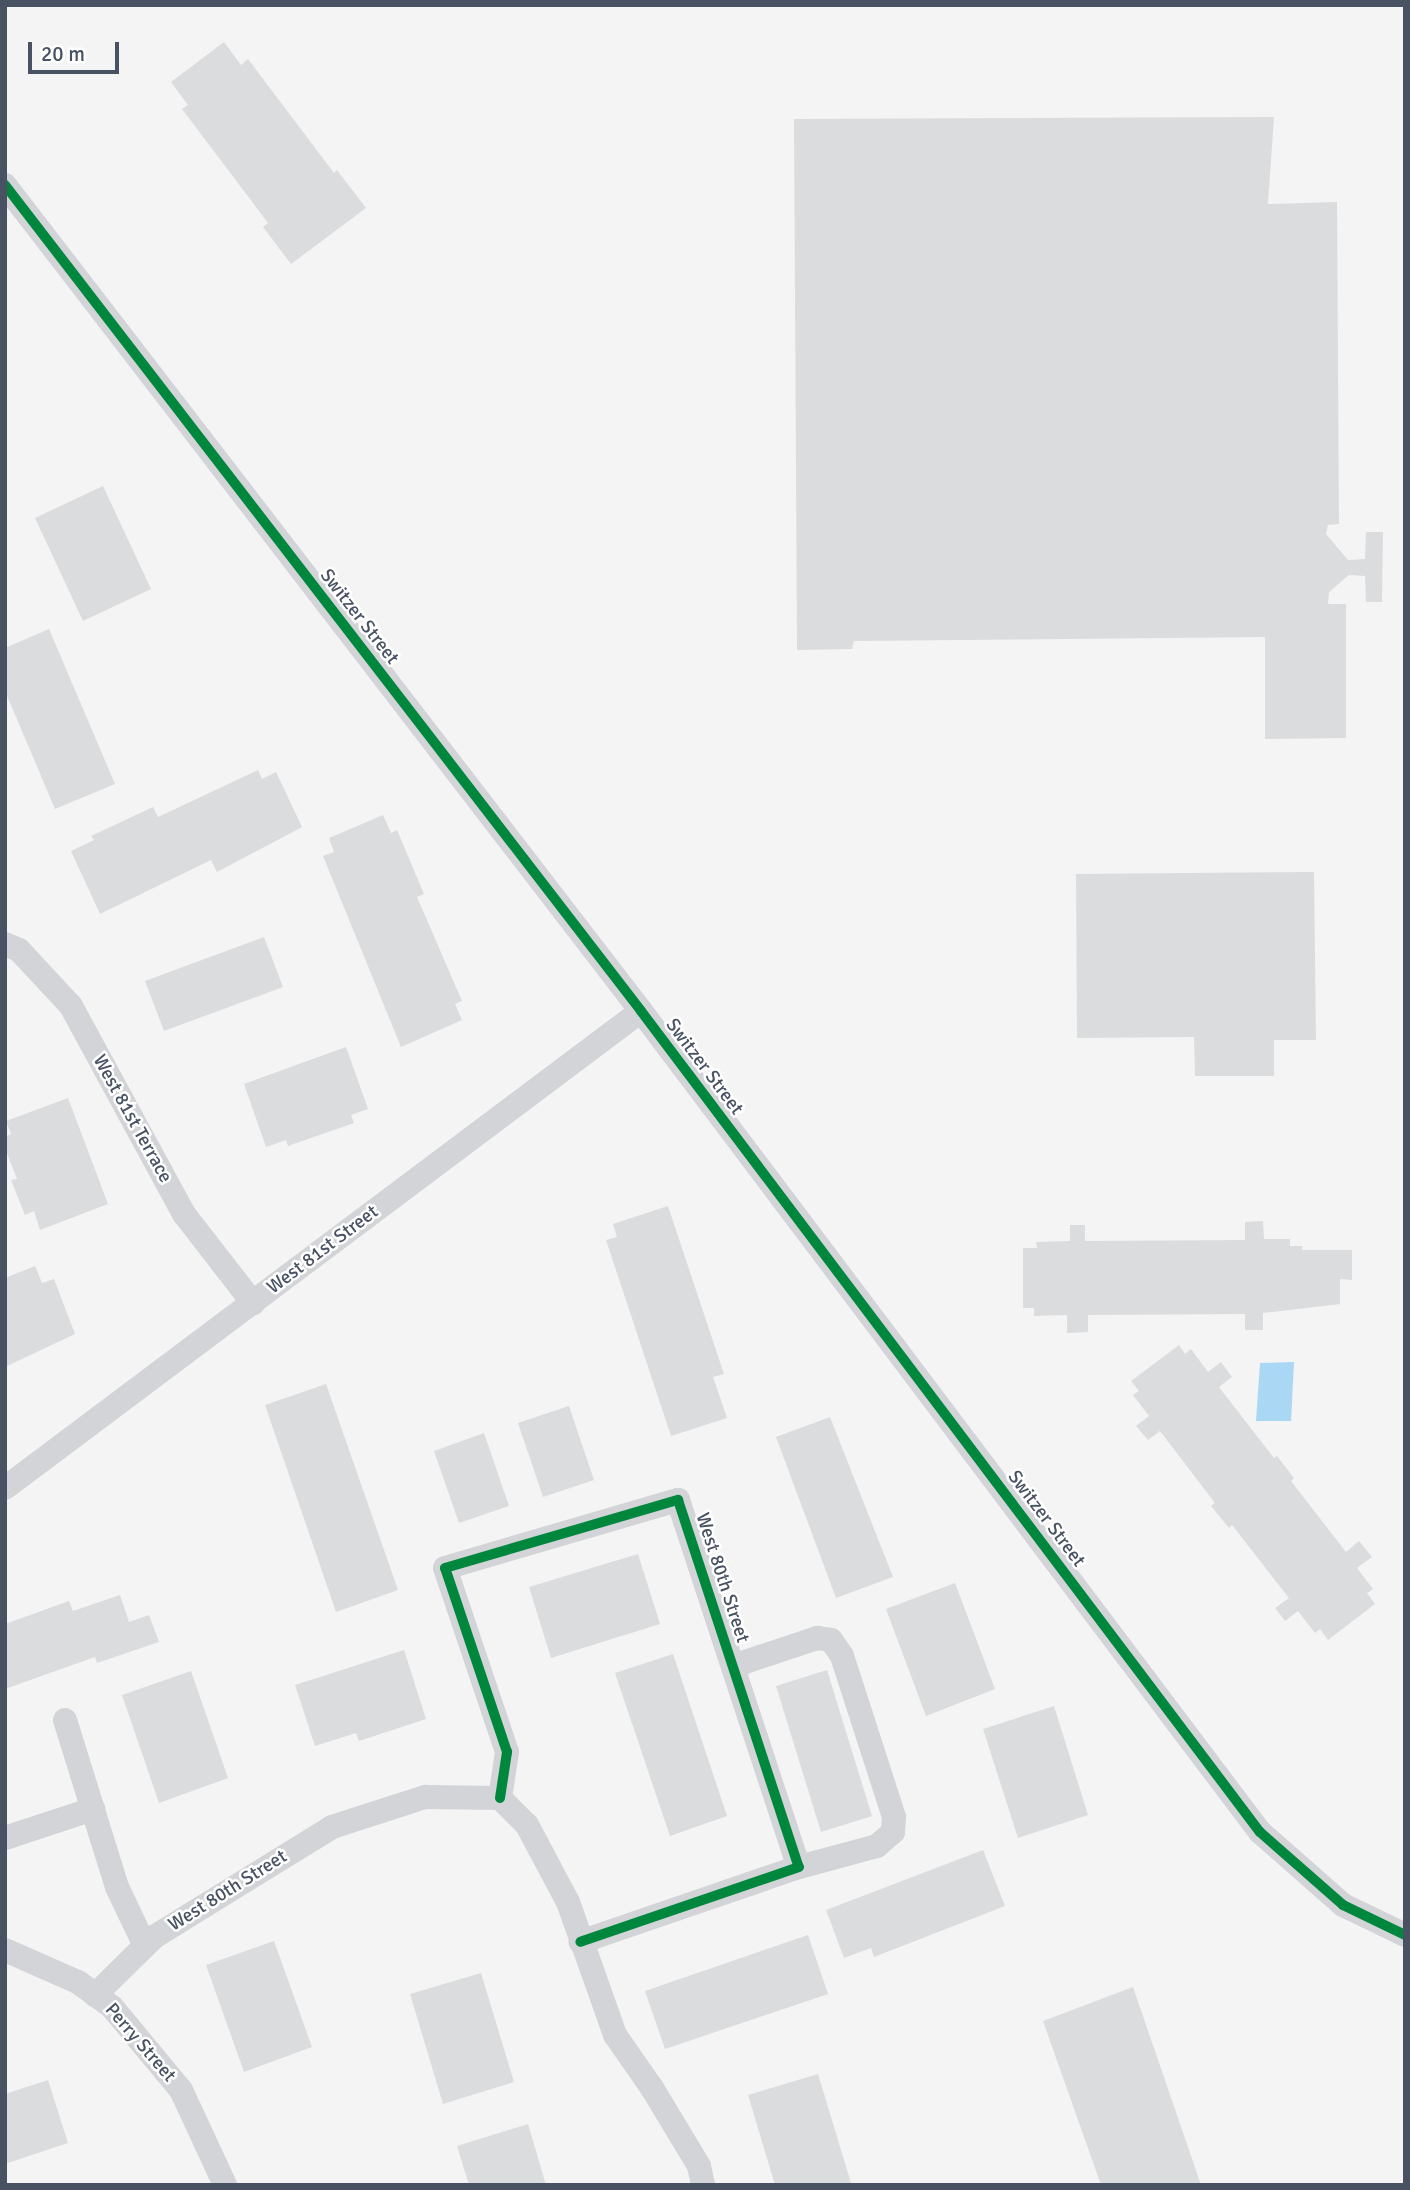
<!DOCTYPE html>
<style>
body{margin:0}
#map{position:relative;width:1410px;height:2190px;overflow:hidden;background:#f4f4f4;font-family:Signika,sans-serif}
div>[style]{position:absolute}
.water>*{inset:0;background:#aad7f4}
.building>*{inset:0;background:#dbdcde}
.street>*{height:24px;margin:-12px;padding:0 12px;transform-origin:12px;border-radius:12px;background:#d2d4d7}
.cycleway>*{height:10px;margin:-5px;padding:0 5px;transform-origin:5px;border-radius:5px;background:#00873e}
span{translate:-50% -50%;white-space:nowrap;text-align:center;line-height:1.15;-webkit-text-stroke:5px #fff;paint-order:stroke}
.street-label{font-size:19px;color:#485262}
.frame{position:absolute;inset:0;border:7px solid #485262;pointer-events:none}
.scale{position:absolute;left:28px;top:42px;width:91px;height:32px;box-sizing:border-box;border:4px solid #485262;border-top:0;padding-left:9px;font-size:21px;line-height:24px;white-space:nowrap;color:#485262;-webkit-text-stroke:5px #fff;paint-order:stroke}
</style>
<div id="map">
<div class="water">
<i style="clip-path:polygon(1294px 1362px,1291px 1421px,1256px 1421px,1260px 1363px)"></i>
</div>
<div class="building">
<i style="clip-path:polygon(224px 42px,241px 65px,248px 59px,334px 173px,337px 170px,366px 208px,291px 264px,263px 227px,268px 223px,182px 109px,188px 105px,171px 82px)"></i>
<i style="clip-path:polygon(1274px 117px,1268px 204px,1337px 202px,1339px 524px,1328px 525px,1326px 534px,1348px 560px,1365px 559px,1366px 532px,1383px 532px,1382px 602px,1366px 602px,1365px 576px,1349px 575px,1329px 592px,1328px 604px,1346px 604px,1346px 738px,1265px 739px,1265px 637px,854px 641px,852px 649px,797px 650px,794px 119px)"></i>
<i style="clip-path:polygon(103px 486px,151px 589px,83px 621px,35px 518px)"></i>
<i style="clip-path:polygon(49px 629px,115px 784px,55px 809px,5px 691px,5px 648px)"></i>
<i style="clip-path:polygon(258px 770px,262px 779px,276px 772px,302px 827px,217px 872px,211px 860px,100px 914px,71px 851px,94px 840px,91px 836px,153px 807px,158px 817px)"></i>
<i style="clip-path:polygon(383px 815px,391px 833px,397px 830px,424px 894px,417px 897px,462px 1001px,455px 1004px,462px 1020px,401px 1047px,323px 856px,334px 852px,329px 838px)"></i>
<i style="clip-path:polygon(1314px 872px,1316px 1040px,1274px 1040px,1274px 1076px,1195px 1076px,1194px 1037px,1077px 1038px,1076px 874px)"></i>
<i style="clip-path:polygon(264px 937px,283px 987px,164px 1031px,145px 981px)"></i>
<i style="clip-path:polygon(346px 1047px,368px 1109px,351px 1115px,354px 1123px,288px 1146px,286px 1140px,266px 1147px,244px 1084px)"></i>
<i style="clip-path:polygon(68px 1098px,108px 1204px,40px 1230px,34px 1211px,25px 1215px,11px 1180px,17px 1179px,5px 1148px,5px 1137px,11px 1134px,6px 1121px)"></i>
<i style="clip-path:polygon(668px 1206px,724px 1374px,713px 1377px,727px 1418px,671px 1436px,606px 1240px,617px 1237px,613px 1224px)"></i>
<i style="clip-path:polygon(1263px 1221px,1264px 1239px,1290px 1239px,1290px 1246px,1302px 1246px,1302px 1250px,1352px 1250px,1352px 1280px,1340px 1279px,1340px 1304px,1263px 1313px,1263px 1330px,1245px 1330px,1245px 1314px,1088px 1315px,1088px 1332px,1067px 1333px,1067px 1315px,1034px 1316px,1034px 1308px,1023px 1308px,1023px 1248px,1037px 1248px,1036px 1242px,1070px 1241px,1070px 1225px,1085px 1225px,1085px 1241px,1245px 1240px,1245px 1222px)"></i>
<i style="clip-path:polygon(35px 1266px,42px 1283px,54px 1279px,75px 1334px,5px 1367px,5px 1278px)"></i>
<i style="clip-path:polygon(1179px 1345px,1185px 1354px,1191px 1349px,1208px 1372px,1221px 1362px,1232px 1377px,1219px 1387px,1274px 1458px,1277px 1456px,1294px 1478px,1291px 1481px,1346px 1552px,1359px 1541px,1372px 1557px,1357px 1568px,1373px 1589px,1367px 1593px,1375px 1604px,1328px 1640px,1320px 1629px,1315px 1633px,1298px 1611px,1285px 1621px,1275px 1608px,1289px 1598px,1232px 1525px,1229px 1528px,1211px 1506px,1215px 1503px,1160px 1431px,1148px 1440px,1136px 1426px,1149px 1416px,1133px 1395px,1139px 1391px,1131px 1381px)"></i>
<i style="clip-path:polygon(326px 1384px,398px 1590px,336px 1612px,265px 1405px)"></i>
<i style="clip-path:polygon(569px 1406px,594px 1480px,543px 1497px,518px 1423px)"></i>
<i style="clip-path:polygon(830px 1417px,893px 1577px,836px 1598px,776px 1437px)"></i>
<i style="clip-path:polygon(484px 1433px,509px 1506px,459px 1523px,434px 1451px)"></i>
<i style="clip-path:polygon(638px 1554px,660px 1624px,551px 1658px,529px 1587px)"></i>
<i style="clip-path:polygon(955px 1583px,995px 1689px,926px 1716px,886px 1609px)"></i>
<i style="clip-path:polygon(120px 1595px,129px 1622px,149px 1615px,159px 1642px,97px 1663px,95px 1657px,5px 1689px,5px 1624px,69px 1601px,73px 1611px)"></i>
<i style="clip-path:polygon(404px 1650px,426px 1719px,359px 1741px,356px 1733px,315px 1746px,295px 1685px)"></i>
<i style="clip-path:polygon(673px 1654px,727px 1816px,670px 1836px,615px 1673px)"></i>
<i style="clip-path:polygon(827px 1670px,872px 1816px,821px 1832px,776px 1686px)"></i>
<i style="clip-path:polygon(191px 1671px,228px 1778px,159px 1803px,122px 1695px)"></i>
<i style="clip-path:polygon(1054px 1706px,1088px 1815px,1018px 1838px,983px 1729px)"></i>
<i style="clip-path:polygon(983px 1850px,1005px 1906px,874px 1957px,871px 1948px,844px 1958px,826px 1910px)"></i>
<i style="clip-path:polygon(808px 1935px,828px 1994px,665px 2049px,645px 1991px)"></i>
<i style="clip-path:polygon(274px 1941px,312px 2047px,244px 2072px,206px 1965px)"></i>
<i style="clip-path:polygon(481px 1973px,514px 2082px,443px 2104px,410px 1994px)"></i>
<i style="clip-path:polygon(1133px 1987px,1201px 2185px,1101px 2185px,1043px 2021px)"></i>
<i style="clip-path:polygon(818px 2074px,851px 2183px,775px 2185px,748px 2095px)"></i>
<i style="clip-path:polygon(48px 2080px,68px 2143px,5px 2164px,5px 2094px)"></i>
<i style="clip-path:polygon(528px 2124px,546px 2185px,469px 2185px,457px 2146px)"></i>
</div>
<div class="street">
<i style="left:5px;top:185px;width:1042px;rotate:52.4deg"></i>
<i style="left:641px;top:1011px;width:1028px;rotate:52.99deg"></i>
<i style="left:1260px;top:1832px;width:111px;rotate:41.3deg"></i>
<i style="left:1343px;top:1905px;width:69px;rotate:25.8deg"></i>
<i style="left:5px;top:944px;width:15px;rotate:23deg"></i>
<i style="left:19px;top:950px;width:76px;rotate:47.1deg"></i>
<i style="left:71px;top:1006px;width:237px;rotate:61.5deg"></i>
<i style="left:184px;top:1214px;width:113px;rotate:52.2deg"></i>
<i style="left:5px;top:1488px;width:795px;rotate:-36.87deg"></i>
<i style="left:733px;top:1666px;width:89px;rotate:-18.4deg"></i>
<i style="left:817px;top:1638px;width:14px;rotate:8deg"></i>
<i style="left:831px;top:1640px;width:19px;rotate:55deg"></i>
<i style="left:842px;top:1656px;width:169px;rotate:72.1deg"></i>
<i style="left:894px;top:1817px;width:15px;rotate:94deg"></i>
<i style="left:893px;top:1832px;width:21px;rotate:139deg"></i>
<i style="left:877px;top:1846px;width:81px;rotate:164.9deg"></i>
<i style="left:65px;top:1720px;width:175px;rotate:72.7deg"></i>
<i style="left:117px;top:1887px;width:65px;rotate:64.6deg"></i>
<i style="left:500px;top:1798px;width:47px;rotate:-81.3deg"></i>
<i style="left:507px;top:1752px;width:194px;rotate:-108.6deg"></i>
<i style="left:445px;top:1568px;width:243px;rotate:-16.3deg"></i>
<i style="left:678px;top:1500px;width:386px;rotate:71.8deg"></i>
<i style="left:799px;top:1867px;width:231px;rotate:161.1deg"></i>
<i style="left:5px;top:1838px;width:93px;rotate:-18.2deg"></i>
<i style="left:5px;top:1950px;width:80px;rotate:23.7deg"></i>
<i style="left:78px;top:1982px;width:42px;rotate:36.3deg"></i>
<i style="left:112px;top:2007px;width:108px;rotate:50.3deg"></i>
<i style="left:181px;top:2090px;width:105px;rotate:65.1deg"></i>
<i style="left:95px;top:1995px;width:83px;rotate:-44.5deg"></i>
<i style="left:154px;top:1937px;width:209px;rotate:-31.7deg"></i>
<i style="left:332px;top:1827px;width:98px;rotate:-17.9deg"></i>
<i style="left:425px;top:1797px;width:75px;rotate:0.8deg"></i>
<i style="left:500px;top:1798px;width:38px;rotate:45deg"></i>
<i style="left:527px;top:1825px;width:87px;rotate:62deg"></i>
<i style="left:568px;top:1902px;width:141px;rotate:70.5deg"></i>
<i style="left:615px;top:2035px;width:65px;rotate:55.1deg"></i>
<i style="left:652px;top:2088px;width:91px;rotate:58.9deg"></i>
<i style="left:699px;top:2166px;width:19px;rotate:78deg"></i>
</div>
<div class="cycleway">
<i style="left:5px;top:185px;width:1042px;rotate:52.4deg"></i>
<i style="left:641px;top:1011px;width:1028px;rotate:52.99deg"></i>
<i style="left:1260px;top:1832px;width:111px;rotate:41.3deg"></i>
<i style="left:1343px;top:1905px;width:69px;rotate:25.8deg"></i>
<i style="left:500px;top:1798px;width:47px;rotate:-81.3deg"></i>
<i style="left:507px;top:1752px;width:194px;rotate:-108.6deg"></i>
<i style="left:445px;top:1568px;width:243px;rotate:-16.3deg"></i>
<i style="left:678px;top:1500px;width:386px;rotate:71.8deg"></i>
<i style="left:799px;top:1867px;width:231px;rotate:161.1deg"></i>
</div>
<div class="street-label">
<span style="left:359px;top:617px;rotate:52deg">Switzer Street</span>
<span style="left:704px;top:1067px;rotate:53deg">Switzer Street</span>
<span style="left:132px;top:1119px;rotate:61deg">West 81st Terrace</span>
<span style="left:323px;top:1250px;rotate:-37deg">West 81st Street</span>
<span style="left:1046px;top:1519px;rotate:53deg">Switzer Street</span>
<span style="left:722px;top:1578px;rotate:72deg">West 80th Street</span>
<span style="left:228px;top:1891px;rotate:-32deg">West 80th Street</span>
<span style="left:140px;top:2043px;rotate:49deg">Perry Street</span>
</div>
<div class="frame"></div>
<div class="scale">20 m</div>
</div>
